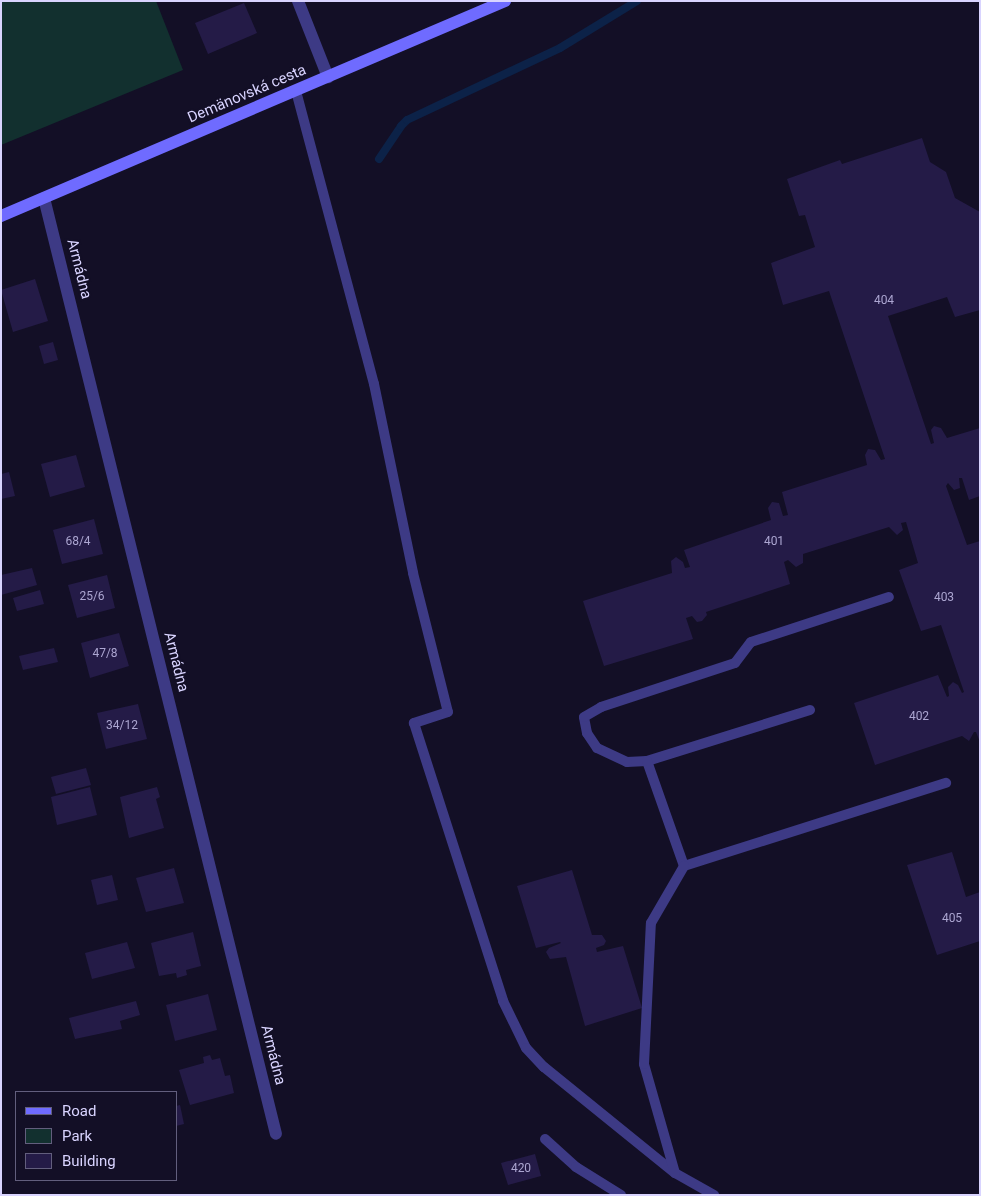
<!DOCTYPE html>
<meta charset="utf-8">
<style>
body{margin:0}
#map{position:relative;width:981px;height:1196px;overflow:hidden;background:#130f26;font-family:Roboto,sans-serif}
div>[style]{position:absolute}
.green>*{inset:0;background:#12302f}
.stream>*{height:8px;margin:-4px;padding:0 4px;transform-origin:4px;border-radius:4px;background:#0c2248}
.building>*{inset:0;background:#241b47}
.lane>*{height:10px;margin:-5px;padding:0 5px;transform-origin:5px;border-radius:5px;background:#3d3a85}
.street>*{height:12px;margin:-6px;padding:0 6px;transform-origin:6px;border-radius:6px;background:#3d3a85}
.secondary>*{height:12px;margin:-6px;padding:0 6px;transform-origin:6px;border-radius:6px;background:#6f6bff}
span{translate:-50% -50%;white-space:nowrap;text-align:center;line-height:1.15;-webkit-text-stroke:4px #130f26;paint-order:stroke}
.number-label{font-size:12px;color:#aca6d1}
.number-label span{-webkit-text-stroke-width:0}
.street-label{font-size:15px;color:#d9d4ff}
.frame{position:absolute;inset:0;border:2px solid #d9d4ff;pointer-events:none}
.legend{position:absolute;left:15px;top:1091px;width:162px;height:90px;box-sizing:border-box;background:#130f26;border:1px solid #625e7d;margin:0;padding:6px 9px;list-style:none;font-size:15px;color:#d9d4ff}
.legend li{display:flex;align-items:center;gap:10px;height:25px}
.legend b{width:25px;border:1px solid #625e7d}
</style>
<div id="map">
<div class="green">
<i style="clip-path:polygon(1px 1px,156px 1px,183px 70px,1px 145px)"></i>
</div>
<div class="stream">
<i style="left:379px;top:159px;width:40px;rotate:-56deg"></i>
<i style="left:401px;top:126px;width:8px;rotate:-45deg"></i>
<i style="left:407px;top:120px;width:169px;rotate:-25.2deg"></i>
<i style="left:560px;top:48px;width:90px;rotate:-31.4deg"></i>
</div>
<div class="building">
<i style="clip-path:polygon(244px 3px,257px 33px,208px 54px,195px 23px)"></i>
<i style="clip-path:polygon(922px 138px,930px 162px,946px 172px,955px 198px,980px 212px,980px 310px,955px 317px,947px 297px,888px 316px,931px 444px,934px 443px,931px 430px,934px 426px,941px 428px,947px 438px,980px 428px,980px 496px,969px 500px,962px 478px,959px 478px,960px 488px,954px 490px,948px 483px,946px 486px,967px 545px,980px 541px,980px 742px,976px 732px,974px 732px,969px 741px,962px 736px,875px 765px,854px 703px,938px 675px,947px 697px,949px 696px,948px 687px,953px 682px,958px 685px,962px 693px,964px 692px,941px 625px,921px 631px,899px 570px,918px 563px,906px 522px,901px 523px,903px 530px,897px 535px,889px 527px,803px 554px,803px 563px,796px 567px,788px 560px,784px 562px,790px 584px,706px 612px,707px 615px,702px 621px,697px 622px,692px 616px,686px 618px,693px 639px,604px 666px,583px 601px,672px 573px,671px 561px,676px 557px,683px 562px,685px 568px,690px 567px,684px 550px,771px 520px,768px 508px,772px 502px,779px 503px,783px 516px,788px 515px,782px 492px,867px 465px,865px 455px,868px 449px,875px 450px,881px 460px,885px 459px,829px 291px,783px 305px,771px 263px,815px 247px,805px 215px,799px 216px,787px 179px,840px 160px,842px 164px)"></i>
<i style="clip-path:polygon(35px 279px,48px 321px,13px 332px,1px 290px)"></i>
<i style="clip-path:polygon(53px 342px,58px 360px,44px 364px,39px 346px)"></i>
<i style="clip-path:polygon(76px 455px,85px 487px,50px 497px,41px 464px)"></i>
<i style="clip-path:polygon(9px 472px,15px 496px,1px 499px,1px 474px)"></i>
<i style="clip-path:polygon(94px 519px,103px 554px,62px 564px,53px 530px)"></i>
<i style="clip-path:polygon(32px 568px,37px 585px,1px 595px,1px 575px)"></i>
<i style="clip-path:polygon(107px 575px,115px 608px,77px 618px,68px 585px)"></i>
<i style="clip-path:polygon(40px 590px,44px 604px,17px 611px,13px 598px)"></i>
<i style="clip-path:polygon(119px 633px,129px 666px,90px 678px,81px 643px)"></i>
<i style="clip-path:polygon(54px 648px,58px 662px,23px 670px,19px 656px)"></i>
<i style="clip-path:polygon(138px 704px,147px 739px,106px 749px,97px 713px)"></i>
<i style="clip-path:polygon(86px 768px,91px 785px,56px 794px,51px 777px)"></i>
<i style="clip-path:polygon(90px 787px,97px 815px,57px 825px,51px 797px)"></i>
<i style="clip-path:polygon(157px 787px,160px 797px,156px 799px,164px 828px,129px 838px,120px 797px)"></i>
<i style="clip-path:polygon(952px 852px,966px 897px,980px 892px,980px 941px,937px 955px,907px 865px)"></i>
<i style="clip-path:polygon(174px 868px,184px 903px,146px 912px,136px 878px)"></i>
<i style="clip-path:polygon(572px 870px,592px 935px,602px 935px,606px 941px,604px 945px,596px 948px,597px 952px,623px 946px,642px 1008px,585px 1026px,566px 957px,550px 959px,546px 952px,549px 948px,561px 943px,560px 942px,536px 948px,517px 886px)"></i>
<i style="clip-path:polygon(112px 875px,118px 900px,97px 905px,91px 880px)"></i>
<i style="clip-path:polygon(193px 932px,201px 966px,186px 970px,187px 975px,177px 978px,176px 973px,159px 976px,151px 943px)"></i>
<i style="clip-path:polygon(127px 942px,135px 968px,92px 979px,85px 953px)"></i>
<i style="clip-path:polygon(208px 994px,217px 1030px,175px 1041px,166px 1005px)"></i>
<i style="clip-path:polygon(136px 1001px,140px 1015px,120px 1021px,122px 1029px,75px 1039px,69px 1018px)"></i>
<i style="clip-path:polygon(210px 1055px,212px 1060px,220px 1058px,225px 1076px,230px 1075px,234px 1093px,190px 1105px,179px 1070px,204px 1063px,203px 1057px)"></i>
<i style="clip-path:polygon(180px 1105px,184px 1124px,176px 1126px,176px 1106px)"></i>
<i style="clip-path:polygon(535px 1154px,541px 1176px,508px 1185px,501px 1163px)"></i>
</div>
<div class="lane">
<i style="left:296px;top:91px;width:303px;rotate:75.1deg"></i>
<i style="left:374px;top:384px;width:193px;rotate:78.3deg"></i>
<i style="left:413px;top:573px;width:143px;rotate:75.9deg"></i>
<i style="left:448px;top:712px;width:36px;rotate:162deg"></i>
<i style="left:414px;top:723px;width:292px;rotate:72.2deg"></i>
<i style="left:503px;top:1001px;width:52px;rotate:63.9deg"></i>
<i style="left:526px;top:1048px;width:26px;rotate:47deg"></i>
<i style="left:544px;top:1067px;width:169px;rotate:39deg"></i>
<i style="left:675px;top:1173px;width:45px;rotate:29.4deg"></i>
<i style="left:810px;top:710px;width:171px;rotate:162.6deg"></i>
<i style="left:647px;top:761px;width:20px;rotate:177deg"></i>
<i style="left:627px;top:762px;width:33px;rotate:-155deg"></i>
<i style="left:597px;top:748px;width:18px;rotate:-124deg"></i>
<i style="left:587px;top:733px;width:16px;rotate:-101deg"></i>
<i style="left:584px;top:717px;width:20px;rotate:-30deg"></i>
<i style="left:601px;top:707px;width:141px;rotate:-18.2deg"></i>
<i style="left:735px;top:663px;width:26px;rotate:-53deg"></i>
<i style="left:751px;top:642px;width:145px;rotate:-18.1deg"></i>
<i style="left:647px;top:761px;width:111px;rotate:70.6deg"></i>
<i style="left:684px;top:866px;width:275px;rotate:-17.6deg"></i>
<i style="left:545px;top:1139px;width:42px;rotate:42.1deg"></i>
<i style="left:576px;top:1167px;width:53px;rotate:31.9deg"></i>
<i style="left:675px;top:1173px;width:113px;rotate:-105.9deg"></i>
<i style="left:644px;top:1064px;width:141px;rotate:-87.2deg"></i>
<i style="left:651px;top:923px;width:66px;rotate:-59.9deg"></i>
</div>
<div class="street">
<i style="left:298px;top:1px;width:82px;rotate:68.5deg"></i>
<i style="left:44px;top:198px;width:964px;rotate:76.08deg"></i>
</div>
<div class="secondary">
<i style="left:1px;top:216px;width:548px;rotate:-23.1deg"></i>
</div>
<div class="number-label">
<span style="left:884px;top:301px">404</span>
<span style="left:78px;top:542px">68/4</span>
<span style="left:774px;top:542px">401</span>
<span style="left:92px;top:597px">25/6</span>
<span style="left:944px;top:598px">403</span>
<span style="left:105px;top:654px">47/8</span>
<span style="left:919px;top:717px">402</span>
<span style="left:122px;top:726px">34/12</span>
<span style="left:952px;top:919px">405</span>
<span style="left:521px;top:1169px">420</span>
</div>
<div class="street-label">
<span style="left:247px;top:94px;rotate:-23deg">Demänovská cesta</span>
<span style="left:79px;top:269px;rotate:76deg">Armádna</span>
<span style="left:176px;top:662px;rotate:76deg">Armádna</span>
<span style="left:273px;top:1055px;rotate:76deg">Armádna</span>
</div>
<div class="frame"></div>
<ul class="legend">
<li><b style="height:6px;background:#6f6bff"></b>Road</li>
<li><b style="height:14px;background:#12302f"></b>Park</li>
<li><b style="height:14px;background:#241b47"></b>Building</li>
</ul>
</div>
